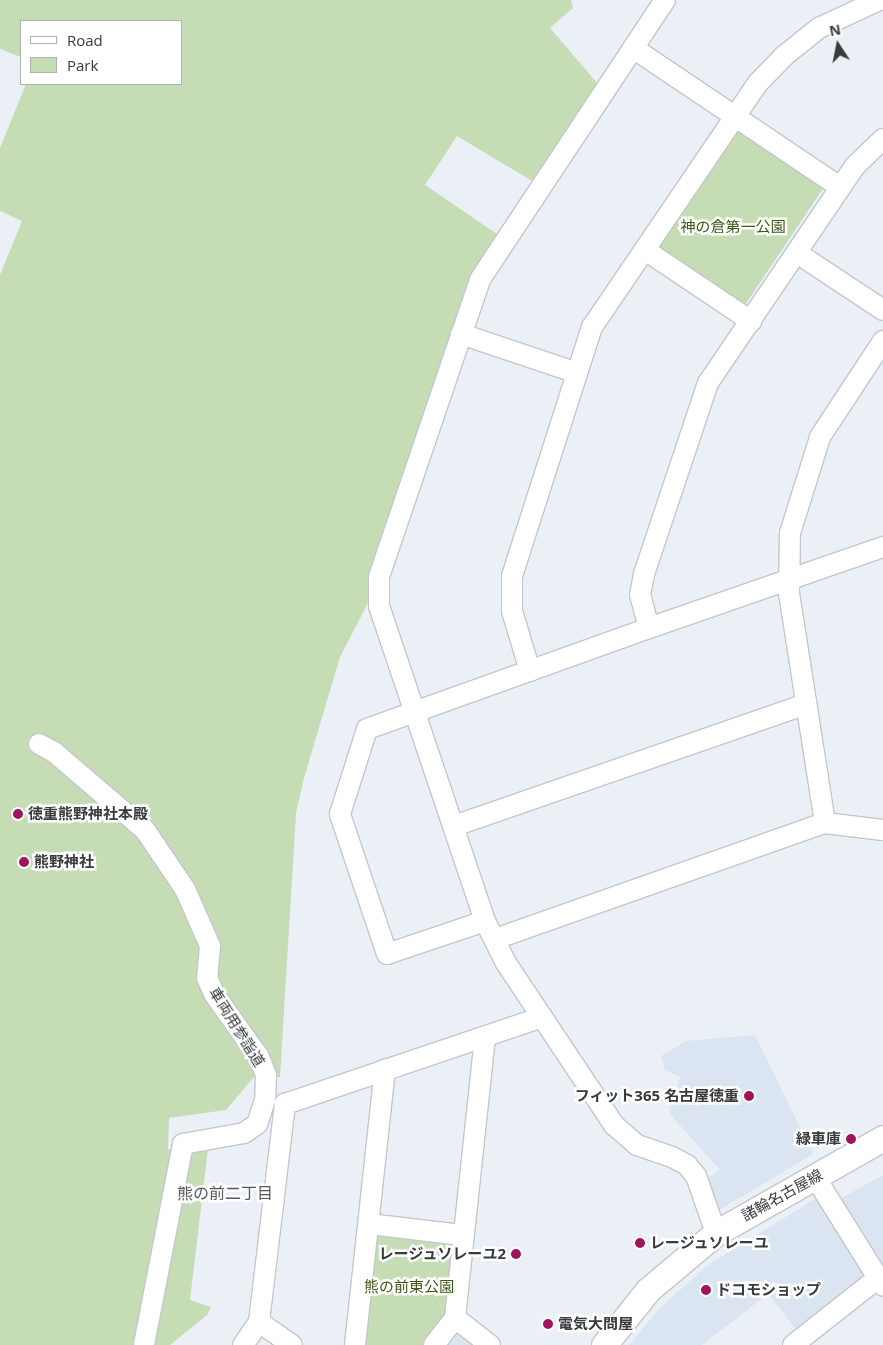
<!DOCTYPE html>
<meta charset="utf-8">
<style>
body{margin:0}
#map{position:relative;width:883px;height:1345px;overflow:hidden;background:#eaf0f5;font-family:"Open Sans","Noto Sans JP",sans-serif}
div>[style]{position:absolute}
.built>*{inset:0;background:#dae5f1}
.green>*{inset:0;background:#c6dcb5}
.roads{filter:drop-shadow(1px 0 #c2c7cc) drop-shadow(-1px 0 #c2c7cc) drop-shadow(0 1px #c2c7cc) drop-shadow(0 -1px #c2c7cc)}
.minor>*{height:20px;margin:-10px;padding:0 10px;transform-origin:10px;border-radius:10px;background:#fff}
.major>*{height:25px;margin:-12.5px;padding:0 12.5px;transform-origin:12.5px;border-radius:12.5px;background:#fff}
.dots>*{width:14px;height:14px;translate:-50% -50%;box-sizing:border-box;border:2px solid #fff;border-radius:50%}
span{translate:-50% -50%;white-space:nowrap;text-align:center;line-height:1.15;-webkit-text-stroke:5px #fff;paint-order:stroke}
.park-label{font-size:15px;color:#375911}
.poi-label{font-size:15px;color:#383a3c;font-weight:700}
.left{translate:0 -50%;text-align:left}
.right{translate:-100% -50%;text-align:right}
.street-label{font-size:15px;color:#383a3c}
.neighbourhood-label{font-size:16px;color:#53585d}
.legend{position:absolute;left:20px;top:20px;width:162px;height:65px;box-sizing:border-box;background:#fff;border:1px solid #afb0b1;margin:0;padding:6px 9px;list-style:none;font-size:15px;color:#383a3c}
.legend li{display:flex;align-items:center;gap:10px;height:25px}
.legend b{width:25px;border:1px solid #afb0b1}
.north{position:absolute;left:813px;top:20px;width:50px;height:50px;-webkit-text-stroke:4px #fff;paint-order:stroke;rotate:349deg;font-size:14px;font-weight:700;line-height:20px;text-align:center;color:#383a3c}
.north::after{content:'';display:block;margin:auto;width:18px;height:22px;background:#383a3c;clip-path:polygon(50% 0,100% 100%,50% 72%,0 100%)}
</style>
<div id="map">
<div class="built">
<i style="clip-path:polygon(755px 1035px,813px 1154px,719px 1210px,706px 1179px,720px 1170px,669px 1113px,680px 1077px,665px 1070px,661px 1056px,686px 1041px)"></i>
<i style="clip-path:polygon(883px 1175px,883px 1272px,840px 1199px)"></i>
<i style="clip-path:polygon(815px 1199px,819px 1199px,863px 1269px,862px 1280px,798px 1332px,768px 1294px,702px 1345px,629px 1345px,659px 1309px,708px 1265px)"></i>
<i style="clip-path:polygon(461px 1330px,479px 1345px,440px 1345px,450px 1331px)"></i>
</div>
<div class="green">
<i style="clip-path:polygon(0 0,571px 0,573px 8px,550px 28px,598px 84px,534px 182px,457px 136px,425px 185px,497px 234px,475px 269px,369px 601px,340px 657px,304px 778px,296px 813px,280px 1077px,254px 1077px,226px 1110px,169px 1118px,168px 1149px,208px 1149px,190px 1300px,211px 1307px,207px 1315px,170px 1345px,0 1345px,0 275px,22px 221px,0 211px,0 148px,26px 84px,181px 84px,181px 21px,21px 21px,21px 57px,0 49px)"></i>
<i style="clip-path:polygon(742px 130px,821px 183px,822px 190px,745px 305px,737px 306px,659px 253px,657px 245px,733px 132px)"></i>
<i style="clip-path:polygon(381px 1231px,454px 1244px,447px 1315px,424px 1345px,362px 1345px,374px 1235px)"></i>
</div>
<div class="roads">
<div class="minor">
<i style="left:665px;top:0;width:336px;rotate:123.5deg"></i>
<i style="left:480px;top:280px;width:314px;rotate:108.8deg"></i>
<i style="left:379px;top:577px;width:29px;rotate:90deg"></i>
<i style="left:379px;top:606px;width:332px;rotate:71.4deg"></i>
<i style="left:485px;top:921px;width:47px;rotate:63.4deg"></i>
<i style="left:506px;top:963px;width:195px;rotate:56.3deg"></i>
<i style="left:614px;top:1125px;width:30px;rotate:41deg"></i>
<i style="left:637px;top:1145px;width:37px;rotate:19deg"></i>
<i style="left:672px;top:1157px;width:17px;rotate:28deg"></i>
<i style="left:687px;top:1165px;width:14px;rotate:51deg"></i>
<i style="left:696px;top:1176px;width:60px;rotate:70.7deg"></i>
<i style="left:633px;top:48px;width:249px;rotate:33.9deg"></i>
<i style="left:645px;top:250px;width:128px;rotate:33.8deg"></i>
<i style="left:797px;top:253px;width:103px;rotate:33.5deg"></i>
<i style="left:461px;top:334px;width:122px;rotate:18.6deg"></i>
<i style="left:649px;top:628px;width:248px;rotate:-19.1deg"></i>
<i style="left:530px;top:671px;width:63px;rotate:-106.7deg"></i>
<i style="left:512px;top:611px;width:35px;rotate:-90deg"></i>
<i style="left:512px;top:576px;width:262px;rotate:-72.2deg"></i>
<i style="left:592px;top:327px;width:294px;rotate:-55.8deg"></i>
<i style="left:757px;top:84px;width:39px;rotate:-46deg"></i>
<i style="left:784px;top:56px;width:45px;rotate:-38.7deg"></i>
<i style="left:819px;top:28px;width:66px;rotate:-25deg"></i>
<i style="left:39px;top:744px;width:17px;rotate:28deg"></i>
<i style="left:54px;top:752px;width:120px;rotate:40.6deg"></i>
<i style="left:145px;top:830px;width:71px;rotate:55.9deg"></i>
<i style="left:185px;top:889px;width:62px;rotate:66.3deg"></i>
<i style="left:210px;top:946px;width:32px;rotate:95deg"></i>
<i style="left:207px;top:978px;width:17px;rotate:66deg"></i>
<i style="left:214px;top:994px;width:77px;rotate:54.5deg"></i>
<i style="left:259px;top:1057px;width:19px;rotate:69deg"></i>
<i style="left:266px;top:1075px;width:25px;rotate:92deg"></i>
<i style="left:265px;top:1100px;width:25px;rotate:108deg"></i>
<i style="left:257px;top:1124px;width:16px;rotate:145deg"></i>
<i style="left:244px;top:1133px;width:62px;rotate:169.8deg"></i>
<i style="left:183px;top:1144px;width:205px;rotate:101deg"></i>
<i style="left:825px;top:823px;width:58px;rotate:6.9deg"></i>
<i style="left:454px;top:826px;width:373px;rotate:-19.1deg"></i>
<i style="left:485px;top:921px;width:103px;rotate:161.4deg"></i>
<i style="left:387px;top:954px;width:148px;rotate:-108.6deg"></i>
<i style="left:340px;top:814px;width:89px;rotate:-72.4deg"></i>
<i style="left:367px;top:729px;width:300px;rotate:-19.7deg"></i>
<i style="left:649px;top:628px;width:34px;rotate:-105deg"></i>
<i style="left:640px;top:595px;width:21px;rotate:-79deg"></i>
<i style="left:644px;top:574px;width:201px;rotate:-71.5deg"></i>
<i style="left:708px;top:383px;width:262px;rotate:-55.9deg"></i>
<i style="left:855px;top:166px;width:39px;rotate:-44deg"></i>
<i style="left:495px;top:939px;width:350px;rotate:-19.4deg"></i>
<i style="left:825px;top:823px;width:232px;rotate:-98.9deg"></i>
<i style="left:789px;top:594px;width:61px;rotate:-89.1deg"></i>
<i style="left:790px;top:533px;width:101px;rotate:-72.6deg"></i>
<i style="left:820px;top:437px;width:115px;rotate:-56.7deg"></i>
<i style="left:815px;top:1177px;width:128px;rotate:58deg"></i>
<i style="left:370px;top:1224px;width:93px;rotate:6.8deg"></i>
<i style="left:455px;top:1318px;width:44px;rotate:37.6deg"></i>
<i style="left:259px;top:1322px;width:40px;rotate:34.9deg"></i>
<i style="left:243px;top:1345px;width:28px;rotate:-55deg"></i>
<i style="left:259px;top:1322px;width:220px;rotate:-83.2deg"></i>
<i style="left:285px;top:1104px;width:271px;rotate:-18.7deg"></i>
<i style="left:355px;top:1345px;width:277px;rotate:-83.8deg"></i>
<i style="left:434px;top:1345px;width:34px;rotate:-52deg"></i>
<i style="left:455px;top:1318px;width:283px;rotate:-83.9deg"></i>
<i style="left:793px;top:1345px;width:108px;rotate:-38.2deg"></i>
</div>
<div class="major">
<i style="left:604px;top:1345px;width:70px;rotate:-51.3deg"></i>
<i style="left:648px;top:1290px;width:89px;rotate:-40deg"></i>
<i style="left:716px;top:1233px;width:192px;rotate:-29.6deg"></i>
</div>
</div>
<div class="dots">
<i style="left:18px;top:814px;background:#a0145d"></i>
<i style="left:24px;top:862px;background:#a0145d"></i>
<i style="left:749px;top:1096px;background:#a0145d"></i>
<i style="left:851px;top:1139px;background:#a0145d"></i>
<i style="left:640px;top:1243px;background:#a0145d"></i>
<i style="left:516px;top:1254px;background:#a0145d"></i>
<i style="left:706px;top:1290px;background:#a0145d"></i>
<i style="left:548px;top:1324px;background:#a0145d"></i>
</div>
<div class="park-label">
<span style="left:733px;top:227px">神の倉第一公園</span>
<span style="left:409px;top:1287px">熊の前東公園</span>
</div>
<div class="poi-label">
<span class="left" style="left:28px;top:814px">徳重熊野神社本殿</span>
<span class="left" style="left:34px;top:862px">熊野神社</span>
<span class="right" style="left:739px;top:1096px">フィット365 名古屋徳重</span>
<span class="right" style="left:841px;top:1139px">緑車庫</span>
<span class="left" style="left:650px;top:1243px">レージュソレーユ</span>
<span class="right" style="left:506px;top:1254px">レージュソレーユ2</span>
<span class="left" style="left:716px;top:1290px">ドコモショップ</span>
<span class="left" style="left:558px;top:1324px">電気大問屋</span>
</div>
<div class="street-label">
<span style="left:237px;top:1027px;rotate:58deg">車両用参詣道</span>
<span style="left:782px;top:1195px;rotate:-29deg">諸輪名古屋線</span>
</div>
<div class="neighbourhood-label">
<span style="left:225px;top:1193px">熊の前二丁目</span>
</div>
<ul class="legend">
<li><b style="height:6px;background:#fff"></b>Road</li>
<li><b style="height:14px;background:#c6dcb5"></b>Park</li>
</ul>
<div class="north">N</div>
</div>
